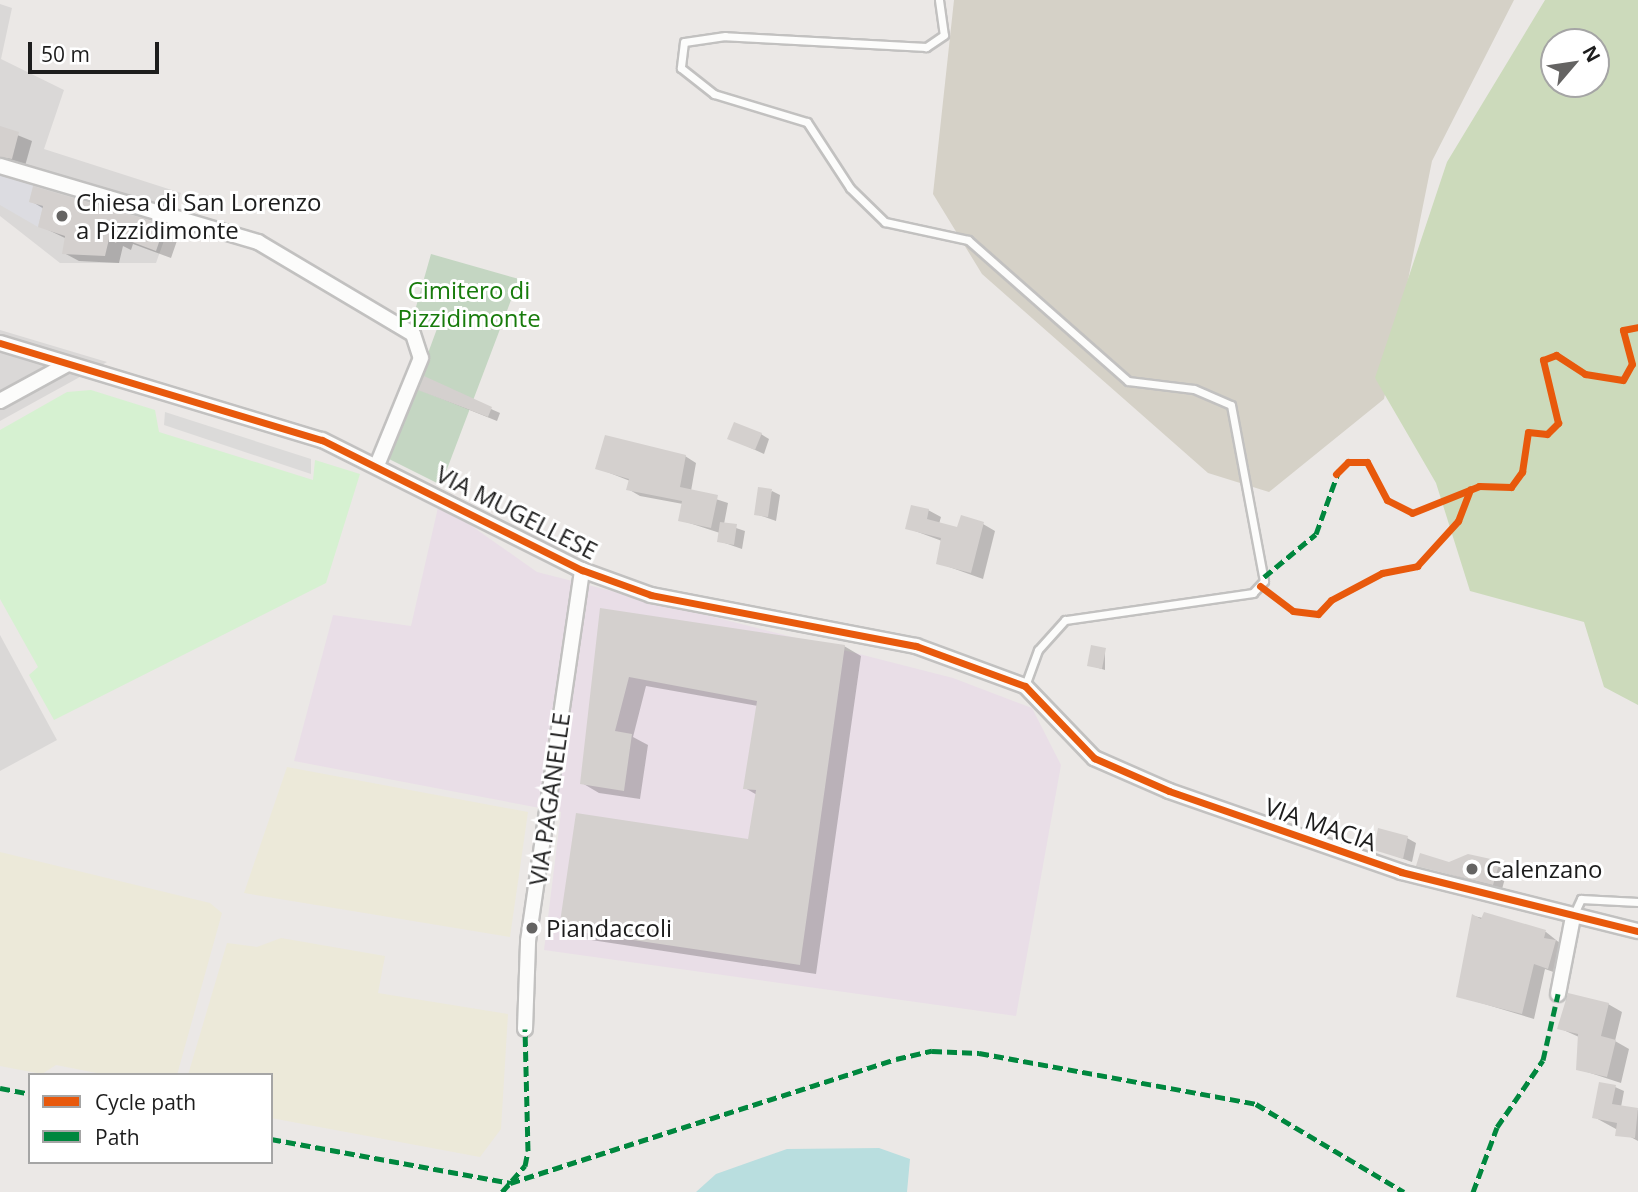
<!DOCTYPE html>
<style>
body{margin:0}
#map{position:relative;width:1638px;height:1192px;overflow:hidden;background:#ebe8e6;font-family:"Open Sans",sans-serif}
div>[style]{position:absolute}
.residential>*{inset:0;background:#dad8d7}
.industrial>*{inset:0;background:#e9dee7}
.construction>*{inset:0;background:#d5d1c7}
.farmland>*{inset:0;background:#ece9d9}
.forest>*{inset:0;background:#ccdabb}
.cemetery>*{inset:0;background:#c4d6c2}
.park>*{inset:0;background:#d6f1d1}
.parking>*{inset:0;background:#dbdad9}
.plaza>*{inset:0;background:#dcdce1}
.water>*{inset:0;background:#b9dedf}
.shadow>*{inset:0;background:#0003}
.building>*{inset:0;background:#d4d0ce}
.roads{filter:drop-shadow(2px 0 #c2c1c0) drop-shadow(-2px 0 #c2c1c0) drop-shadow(0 2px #c2c1c0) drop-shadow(0 -2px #c2c1c0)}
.service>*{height:7px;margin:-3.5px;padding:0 3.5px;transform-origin:3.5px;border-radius:3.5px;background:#fcfcfb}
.minor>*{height:14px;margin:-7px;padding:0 7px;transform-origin:7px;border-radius:7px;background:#fcfcfb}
.quiet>*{height:5px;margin-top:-2.5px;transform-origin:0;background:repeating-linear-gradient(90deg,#00873e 0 10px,transparent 0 15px)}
.cycleway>*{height:7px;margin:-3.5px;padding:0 3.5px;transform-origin:3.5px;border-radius:3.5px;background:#e8590c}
.dots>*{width:19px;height:19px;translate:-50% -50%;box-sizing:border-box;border:4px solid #fff;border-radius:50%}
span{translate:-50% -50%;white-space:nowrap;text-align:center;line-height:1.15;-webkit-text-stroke:6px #fff;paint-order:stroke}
.poi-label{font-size:24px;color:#1d1d1d}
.left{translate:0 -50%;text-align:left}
.park-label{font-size:24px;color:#177b0b}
.street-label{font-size:24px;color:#1d1d1d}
.legend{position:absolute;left:28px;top:1073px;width:245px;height:91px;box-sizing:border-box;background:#fff;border:2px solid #a5a5a5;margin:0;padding:9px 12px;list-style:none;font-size:21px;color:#1d1d1d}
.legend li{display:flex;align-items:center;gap:14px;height:35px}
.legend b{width:35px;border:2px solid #a5a5a5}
.north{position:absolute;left:1540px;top:28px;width:70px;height:70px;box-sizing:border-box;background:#fff;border:2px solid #a5a5a5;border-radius:50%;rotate:61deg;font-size:19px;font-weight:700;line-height:28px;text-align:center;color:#1d1d1d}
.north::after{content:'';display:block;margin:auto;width:24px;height:32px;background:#656463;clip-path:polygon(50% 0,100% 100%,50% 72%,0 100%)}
.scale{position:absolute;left:28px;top:42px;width:131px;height:32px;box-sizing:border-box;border:4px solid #1d1d1d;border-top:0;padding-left:9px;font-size:21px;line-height:24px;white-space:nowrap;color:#1d1d1d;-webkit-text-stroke:5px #fff;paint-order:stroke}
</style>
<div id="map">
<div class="residential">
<i style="clip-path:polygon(0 4px,12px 8px,1px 59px,64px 90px,44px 149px,181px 193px,156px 263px,60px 263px,0 216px)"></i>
<i style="clip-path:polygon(0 330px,107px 362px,0 421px)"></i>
<i style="clip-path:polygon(0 635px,57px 740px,0 771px)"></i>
</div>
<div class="industrial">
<i style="clip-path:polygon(439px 503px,537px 572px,953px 678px,1032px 708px,1061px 765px,1016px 1016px,544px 950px,561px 812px,294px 761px,333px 615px,411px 626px)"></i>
</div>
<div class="construction">
<i style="clip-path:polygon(954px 0,1514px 0,1432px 161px,1384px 399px,1269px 492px,1208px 473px,982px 274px,933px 194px)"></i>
</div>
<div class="farmland">
<i style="clip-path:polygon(287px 767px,528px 812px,510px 937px,244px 893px)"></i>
<i style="clip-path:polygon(0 852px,210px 903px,222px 913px,177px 1075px,107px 1075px,56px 1065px,42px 1074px,0 1066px)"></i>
<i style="clip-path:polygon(281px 938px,385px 956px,378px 993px,508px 1014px,501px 1129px,480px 1157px,271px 1118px,271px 1075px,188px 1075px,227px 943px,257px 947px)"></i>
</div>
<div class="forest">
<i style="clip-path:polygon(evenodd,1545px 0,1638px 0,1638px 705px,1604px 687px,1584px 622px,1470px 591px,1436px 483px,1375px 378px,1447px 162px,1545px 0,1554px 42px,1596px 42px,1596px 84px,1554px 84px,1554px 42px)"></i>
</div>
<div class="cemetery">
<i style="clip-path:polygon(431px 254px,519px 279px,441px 485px,389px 459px,438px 326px,414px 314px)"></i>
</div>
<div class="park">
<i style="clip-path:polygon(91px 390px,155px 410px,159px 432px,313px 480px,315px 460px,360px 474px,326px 583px,54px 720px,29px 675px,38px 667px,0 599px,0 430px,67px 392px)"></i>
</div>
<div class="parking">
<i style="clip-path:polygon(165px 412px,311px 459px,311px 474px,164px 425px)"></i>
</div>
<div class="plaza">
<i style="clip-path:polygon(0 174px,34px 185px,29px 202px,43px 206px,38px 227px,0 205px)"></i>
</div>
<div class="water">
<i style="clip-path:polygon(879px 1148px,910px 1159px,907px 1192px,696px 1192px,716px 1174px,787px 1149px)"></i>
</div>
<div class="shadow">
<i style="clip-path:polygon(0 128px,32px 141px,25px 166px,0 163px)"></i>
<i style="clip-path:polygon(31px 201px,164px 226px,179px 235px,171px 258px,133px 244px,131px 250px,123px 246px,119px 263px,79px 261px,64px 253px,67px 239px,40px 226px,44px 209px)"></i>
<i style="clip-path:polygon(420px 390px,491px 409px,500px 413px,497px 421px)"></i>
<i style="clip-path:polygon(761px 434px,769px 439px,764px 454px,729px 438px)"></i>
<i style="clip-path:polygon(685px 456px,696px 463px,691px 491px,728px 503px,724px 524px,745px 531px,742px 549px,719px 541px,720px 533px,680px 520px,683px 504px,640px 496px,628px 489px,630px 481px,597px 468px)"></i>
<i style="clip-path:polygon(772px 491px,780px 495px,776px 521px,756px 514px)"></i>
<i style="clip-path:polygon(928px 510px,941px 517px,939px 524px,958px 529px,983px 524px,995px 531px,983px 579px,938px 563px,942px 541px,907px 528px)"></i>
<i style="clip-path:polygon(601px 610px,844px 646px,861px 656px,816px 974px,578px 938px,561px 928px,750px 841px,757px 795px,745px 788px,758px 706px,646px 686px,633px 737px,648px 745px,640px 799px,599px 793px,582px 783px)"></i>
<i style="clip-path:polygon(1105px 649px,1105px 670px,1089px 665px)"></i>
<i style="clip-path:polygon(1407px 838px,1416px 843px,1412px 862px,1376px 849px)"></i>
<i style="clip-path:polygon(1499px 863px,1508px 868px,1502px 889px,1418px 865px)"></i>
<i style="clip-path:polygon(1474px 916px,1546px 932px,1566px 948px,1559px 974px,1545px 969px,1534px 1019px,1458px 996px)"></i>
<i style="clip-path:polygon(1608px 1004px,1622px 1012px,1615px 1041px,1629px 1049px,1621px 1083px,1578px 1069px,1579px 1037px,1559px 1028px)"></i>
<i style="clip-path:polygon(1615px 1087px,1624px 1091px,1621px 1107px,1638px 1110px,1638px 1141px,1594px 1117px)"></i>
</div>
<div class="building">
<i style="clip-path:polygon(0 126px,19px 132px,12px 159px,0 157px)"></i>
<i style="clip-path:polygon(33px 186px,165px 225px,156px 251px,119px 237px,116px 243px,109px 239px,105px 256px,62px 254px,65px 236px,38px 227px,43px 206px,29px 202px)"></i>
<i style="clip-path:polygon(424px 376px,492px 407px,488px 417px,418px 390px)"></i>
<i style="clip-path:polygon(734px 422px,762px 433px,755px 450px,727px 439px)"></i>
<i style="clip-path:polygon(605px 435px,686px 455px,680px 487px,718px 495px,711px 528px,678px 521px,682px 501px,626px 490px,629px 479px,595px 469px)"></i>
<i style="clip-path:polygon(758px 487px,772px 489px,768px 517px,754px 515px)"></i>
<i style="clip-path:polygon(911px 505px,929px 509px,927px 519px,957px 527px,961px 515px,984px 522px,971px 573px,936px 564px,941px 538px,905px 529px)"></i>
<i style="clip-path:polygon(720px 522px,737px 524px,734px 545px,717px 542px)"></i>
<i style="clip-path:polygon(600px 608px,845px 645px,800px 965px,559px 929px,576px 813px,748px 839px,756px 790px,743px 789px,757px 701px,629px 677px,615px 731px,632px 734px,624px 791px,580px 784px)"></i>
<i style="clip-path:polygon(1091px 645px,1106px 648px,1102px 669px,1087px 666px)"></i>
<i style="clip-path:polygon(1378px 828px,1408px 836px,1403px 859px,1374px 850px)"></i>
<i style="clip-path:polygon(1420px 853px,1449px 862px,1468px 854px,1500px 861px,1493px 885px,1416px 866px)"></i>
<i style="clip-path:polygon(1484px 912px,1546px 930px,1544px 938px,1556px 940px,1548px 969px,1534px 964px,1522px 1014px,1456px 997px,1472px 914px,1481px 919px)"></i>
<i style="clip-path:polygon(1568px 993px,1609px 1003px,1601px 1036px,1616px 1040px,1607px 1077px,1576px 1070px,1578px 1034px,1557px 1029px)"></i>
<i style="clip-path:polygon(1599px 1082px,1616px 1085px,1612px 1104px,1638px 1108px,1635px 1138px,1615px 1136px,1617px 1123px,1592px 1118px)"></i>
</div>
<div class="roads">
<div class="service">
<i style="left:939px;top:0;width:35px;rotate:82deg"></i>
<i style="left:944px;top:35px;width:22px;rotate:146deg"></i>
<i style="left:926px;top:47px;width:201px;rotate:-176.9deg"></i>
<i style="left:725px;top:36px;width:41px;rotate:171.7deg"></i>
<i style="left:684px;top:42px;width:26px;rotate:97deg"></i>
<i style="left:681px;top:68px;width:42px;rotate:38.2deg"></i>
<i style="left:714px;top:94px;width:97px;rotate:16.8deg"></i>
<i style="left:807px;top:122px;width:79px;rotate:56.9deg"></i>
<i style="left:850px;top:188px;width:49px;rotate:44.2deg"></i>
<i style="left:885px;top:222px;width:85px;rotate:12.2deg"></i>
<i style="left:968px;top:240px;width:213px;rotate:41.4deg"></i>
<i style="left:1128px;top:381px;width:66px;rotate:6.9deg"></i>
<i style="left:1194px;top:389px;width:40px;rotate:23.4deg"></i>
<i style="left:1231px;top:405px;width:179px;rotate:79.4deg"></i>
<i style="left:1264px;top:581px;width:16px;rotate:133deg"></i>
<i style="left:1253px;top:593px;width:190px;rotate:171.8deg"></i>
<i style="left:1065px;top:620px;width:40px;rotate:132deg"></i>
<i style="left:1038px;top:650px;width:38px;rotate:110deg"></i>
<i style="left:1573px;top:916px;width:19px;rotate:-65deg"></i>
<i style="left:1581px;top:899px;width:57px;rotate:3deg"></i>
</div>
<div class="minor">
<i style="left:0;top:166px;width:269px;rotate:16.4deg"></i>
<i style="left:258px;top:242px;width:180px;rotate:30.7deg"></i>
<i style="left:413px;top:334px;width:25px;rotate:72deg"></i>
<i style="left:421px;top:358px;width:113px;rotate:112.3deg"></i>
<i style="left:0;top:343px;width:336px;rotate:16.8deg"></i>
<i style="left:322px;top:440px;width:291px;rotate:26.6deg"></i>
<i style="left:582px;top:570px;width:73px;rotate:19.9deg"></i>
<i style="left:651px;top:595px;width:270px;rotate:10.9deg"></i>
<i style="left:916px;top:646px;width:116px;rotate:20.2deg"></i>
<i style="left:1025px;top:686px;width:100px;rotate:46.2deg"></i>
<i style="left:1094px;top:758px;width:82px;rotate:23.7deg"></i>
<i style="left:1169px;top:791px;width:246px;rotate:19.2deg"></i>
<i style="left:1401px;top:872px;width:244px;rotate:14deg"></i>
<i style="left:0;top:401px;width:77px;rotate:-28.6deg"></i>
<i style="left:1558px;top:994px;width:78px;rotate:-79deg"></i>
<i style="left:525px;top:1029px;width:88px;rotate:-88deg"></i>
<i style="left:528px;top:941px;width:375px;rotate:-81.7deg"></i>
</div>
</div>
<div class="quiet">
<i style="left:1264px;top:577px;width:67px;rotate:-39.6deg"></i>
<i style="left:1316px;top:534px;width:68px;rotate:-70.2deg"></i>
<i style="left:0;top:1088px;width:31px;rotate:11deg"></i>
<i style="left:271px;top:1139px;width:243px;rotate:10.4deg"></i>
<i style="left:510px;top:1183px;width:405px;rotate:-17.8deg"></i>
<i style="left:896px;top:1059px;width:37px;rotate:-13deg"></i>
<i style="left:932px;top:1051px;width:47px;rotate:2.4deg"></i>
<i style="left:979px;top:1053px;width:282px;rotate:10.4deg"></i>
<i style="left:1256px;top:1104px;width:172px;rotate:30.7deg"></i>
<i style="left:502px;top:1192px;width:35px;rotate:-49deg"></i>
<i style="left:525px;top:1166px;width:15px;rotate:-79deg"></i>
<i style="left:528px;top:1151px;width:122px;rotate:-91.4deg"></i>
<i style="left:1473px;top:1192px;width:69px;rotate:-69.7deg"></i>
<i style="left:1497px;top:1127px;width:81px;rotate:-55.5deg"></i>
<i style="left:1543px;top:1060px;width:68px;rotate:-77.2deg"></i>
</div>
<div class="cycleway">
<i style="left:0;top:343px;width:336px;rotate:16.8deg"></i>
<i style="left:322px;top:440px;width:291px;rotate:26.6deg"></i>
<i style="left:582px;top:570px;width:73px;rotate:19.9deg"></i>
<i style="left:651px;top:595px;width:270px;rotate:10.9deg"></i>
<i style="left:916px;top:646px;width:116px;rotate:20.2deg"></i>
<i style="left:1025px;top:686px;width:100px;rotate:46.2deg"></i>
<i style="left:1094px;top:758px;width:82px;rotate:23.7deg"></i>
<i style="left:1169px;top:791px;width:246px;rotate:19.2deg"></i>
<i style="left:1401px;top:872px;width:244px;rotate:14deg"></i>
<i style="left:1336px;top:474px;width:17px;rotate:-45deg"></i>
<i style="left:1348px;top:462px;width:19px"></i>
<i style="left:1367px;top:462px;width:43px;rotate:62.2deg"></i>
<i style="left:1387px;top:500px;width:28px;rotate:27deg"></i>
<i style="left:1412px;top:513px;width:72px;rotate:-21.9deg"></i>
<i style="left:1479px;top:486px;width:32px;rotate:2deg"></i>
<i style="left:1511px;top:487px;width:19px;rotate:-54deg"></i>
<i style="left:1522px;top:472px;width:40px;rotate:-81.5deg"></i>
<i style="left:1528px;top:432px;width:19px;rotate:6deg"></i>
<i style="left:1547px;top:434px;width:16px;rotate:-45deg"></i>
<i style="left:1558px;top:423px;width:65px;rotate:-103.4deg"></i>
<i style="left:1543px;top:360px;width:14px;rotate:-21deg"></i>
<i style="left:1556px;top:355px;width:35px;rotate:33deg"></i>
<i style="left:1585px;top:374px;width:38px;rotate:9deg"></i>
<i style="left:1623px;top:380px;width:18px;rotate:-61deg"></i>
<i style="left:1632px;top:364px;width:35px;rotate:-105deg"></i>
<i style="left:1623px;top:330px;width:15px;rotate:-11deg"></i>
<i style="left:1260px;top:586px;width:41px;rotate:37.1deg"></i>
<i style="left:1293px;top:611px;width:25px;rotate:7deg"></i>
<i style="left:1318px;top:614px;width:19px;rotate:-47deg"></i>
<i style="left:1331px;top:600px;width:58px;rotate:-27.9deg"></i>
<i style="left:1382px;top:573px;width:36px;rotate:-11deg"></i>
<i style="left:1417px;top:566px;width:61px;rotate:-47.7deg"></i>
<i style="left:1458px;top:521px;width:34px;rotate:-69deg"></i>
</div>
<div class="dots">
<i style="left:62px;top:216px;background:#656463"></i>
<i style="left:1472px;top:869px;background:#656463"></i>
<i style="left:532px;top:928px;background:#656463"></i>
</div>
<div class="poi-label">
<span class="left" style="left:76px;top:216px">Chiesa di San Lorenzo<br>a Pizzidimonte</span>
<span class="left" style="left:1486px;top:869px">Calenzano</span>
<span class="left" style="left:546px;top:928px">Piandaccoli</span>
</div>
<div class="park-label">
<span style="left:469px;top:304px">Cimitero di<br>Pizzidimonte</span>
</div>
<div class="street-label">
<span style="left:517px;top:512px;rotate:27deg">VIA MUGELLESE</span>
<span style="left:549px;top:799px;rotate:-82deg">VIA PAGANELLE</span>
<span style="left:1321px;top:824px;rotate:19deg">VIA MACIA</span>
</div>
<ul class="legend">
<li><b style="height:9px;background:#e8590c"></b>Cycle path</li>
<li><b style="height:9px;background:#00873e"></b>Path</li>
</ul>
<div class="north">N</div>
<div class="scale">50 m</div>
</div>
